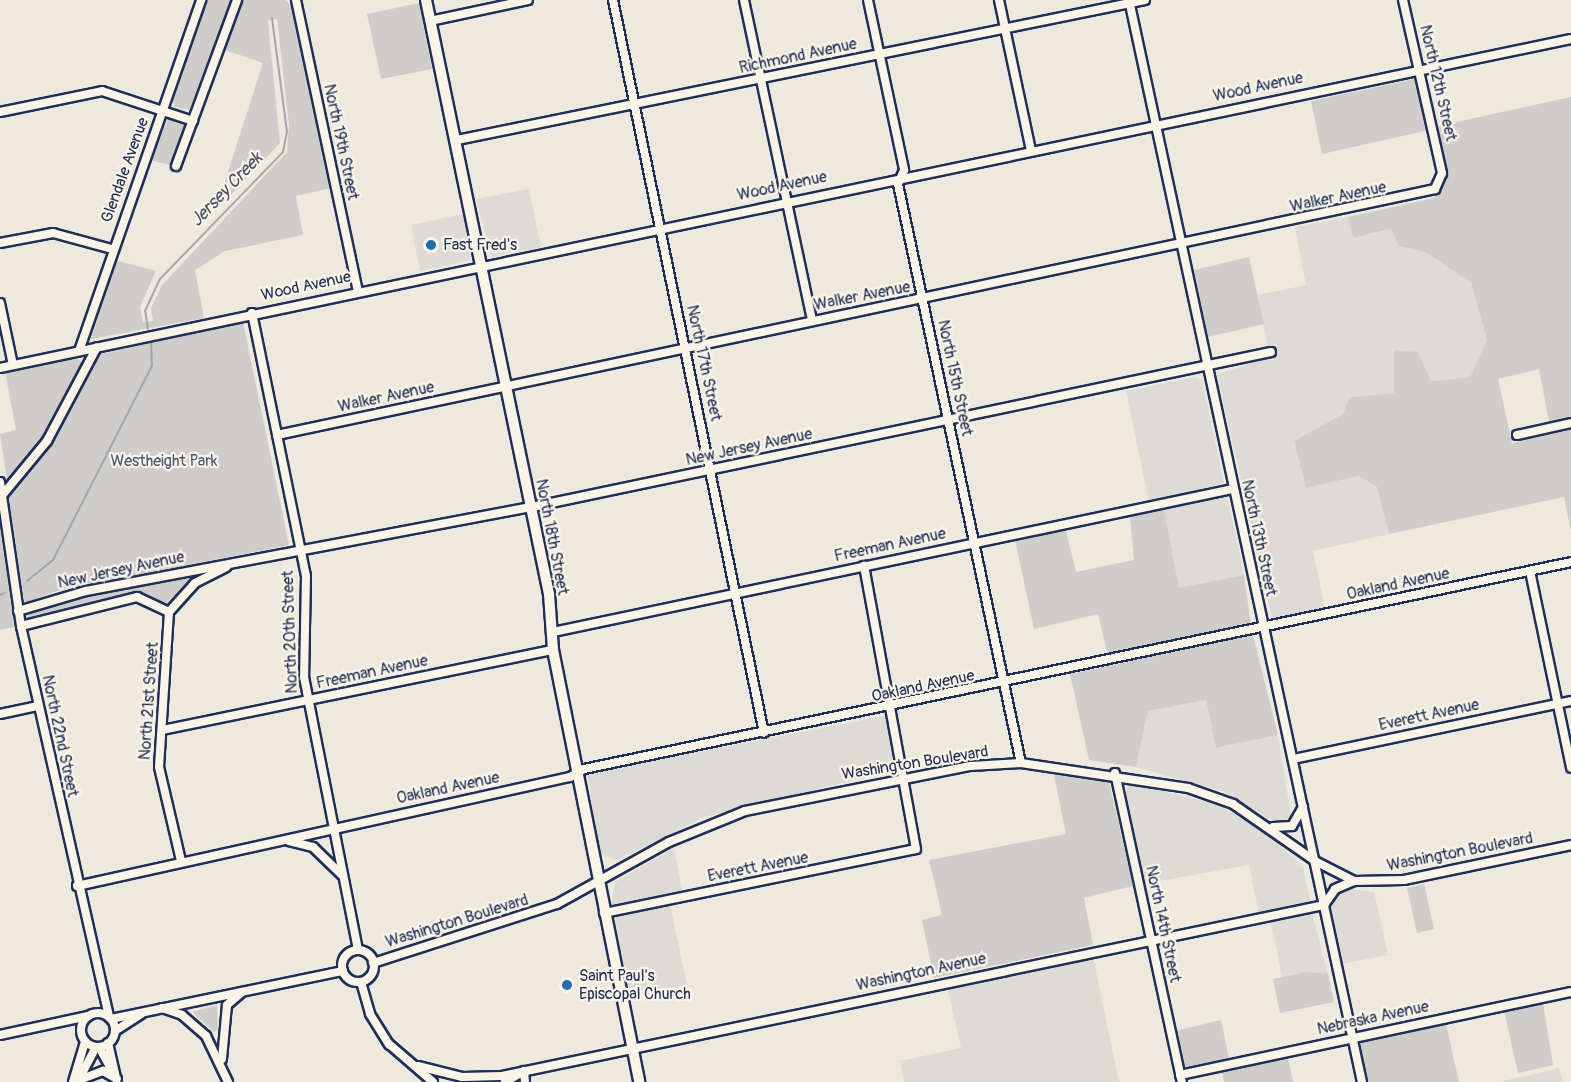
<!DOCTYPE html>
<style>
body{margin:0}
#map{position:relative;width:1571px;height:1082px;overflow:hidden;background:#eee9dd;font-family:Pangolin,sans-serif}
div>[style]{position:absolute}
.built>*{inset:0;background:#dedbd4}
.green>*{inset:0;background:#cfcdca}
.stream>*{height:2px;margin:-1px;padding:0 1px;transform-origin:1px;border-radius:1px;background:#a2a7af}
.roads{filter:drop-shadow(2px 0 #1b2f5e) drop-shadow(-2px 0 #1b2f5e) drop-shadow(0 2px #1b2f5e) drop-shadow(0 -2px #1b2f5e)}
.minor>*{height:8px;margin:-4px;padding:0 4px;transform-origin:4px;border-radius:4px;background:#fcf5e5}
.minor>.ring{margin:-4px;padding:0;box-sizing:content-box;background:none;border:8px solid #fcf5e5;border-radius:50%}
.major>*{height:10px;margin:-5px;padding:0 5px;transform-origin:5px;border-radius:5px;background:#fcf5e5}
.dots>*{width:16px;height:16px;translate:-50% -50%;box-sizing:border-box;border:3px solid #fcf5e5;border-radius:50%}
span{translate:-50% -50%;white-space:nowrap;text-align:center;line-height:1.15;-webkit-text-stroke:4.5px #fcf5e5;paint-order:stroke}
.street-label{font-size:16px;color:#1b2f5e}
.poi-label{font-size:16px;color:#1b2f5e}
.left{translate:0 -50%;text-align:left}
.park-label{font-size:16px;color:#485679}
.water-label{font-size:18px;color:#445376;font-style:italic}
</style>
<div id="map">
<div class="built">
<i style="clip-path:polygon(529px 189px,541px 247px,491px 257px,476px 199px)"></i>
<i style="clip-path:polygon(463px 214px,471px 260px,420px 271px,411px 225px)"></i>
<i style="clip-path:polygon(1348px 217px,1353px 238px,1392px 229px,1399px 246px,1425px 252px,1471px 283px,1487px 340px,1470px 377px,1431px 381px,1418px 352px,1394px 393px,1349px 397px,1343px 414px,1294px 441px,1306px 488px,1359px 476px,1377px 487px,1389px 534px,1313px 551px,1325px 609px,1273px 621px,1217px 374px,1270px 358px,1258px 295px,1306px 285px,1295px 227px)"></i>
<i style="clip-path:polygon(1195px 377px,1202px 380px,1224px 483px,1149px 502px,1126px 391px)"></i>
<i style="clip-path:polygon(1221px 497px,1228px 499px,1244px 575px,1179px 589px,1164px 509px)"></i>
<i style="clip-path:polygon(1206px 700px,1216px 748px,1278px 735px,1292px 822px,1279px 824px,1224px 792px,1136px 767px,1148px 711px)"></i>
<i style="clip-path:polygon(888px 715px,895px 770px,704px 817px,618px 860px,600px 854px,587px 774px)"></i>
<i style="clip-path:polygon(1132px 783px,1219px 805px,1265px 832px,1303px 867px,1311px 904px,1259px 914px,1249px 865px,1143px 884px,1123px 793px)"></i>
<i style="clip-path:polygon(674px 848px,683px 894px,611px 906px,615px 882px)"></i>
<i style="clip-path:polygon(1348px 889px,1374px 892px,1388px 955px,1342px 964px,1331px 910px,1334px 898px)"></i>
<i style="clip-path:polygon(670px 905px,687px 985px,630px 996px,615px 917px)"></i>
<i style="clip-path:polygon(1312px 913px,1328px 974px,1282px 977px,1271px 921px)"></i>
<i style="clip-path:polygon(1093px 957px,1119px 1082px,904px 1082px,900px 1061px,961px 1048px,947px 986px)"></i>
<i style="clip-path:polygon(1559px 1068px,1563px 1082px,1499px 1082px)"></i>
</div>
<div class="green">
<i style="clip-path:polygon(207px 0,231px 0,189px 110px,175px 107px,172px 98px)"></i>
<i style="clip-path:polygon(242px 0,285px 0,294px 8px,331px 188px,296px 196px,303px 235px,225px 251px,195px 270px,204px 318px,91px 339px,115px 260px,156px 271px,140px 307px,143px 322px,153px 321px,151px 308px,162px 285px,287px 152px,289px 125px,277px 19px,268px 21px,280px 143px,215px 212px,263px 63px,225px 50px)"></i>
<i style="clip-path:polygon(419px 3px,432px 69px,381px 79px,367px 14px)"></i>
<i style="clip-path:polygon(1415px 79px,1429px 130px,1322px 154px,1311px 101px)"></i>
<i style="clip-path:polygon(1571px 97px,1571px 418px,1549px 422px,1539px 369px,1498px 379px,1512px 443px,1571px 430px,1571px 531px,1564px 497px,1389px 534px,1377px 487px,1359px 476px,1306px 488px,1294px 441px,1343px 414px,1349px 397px,1394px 393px,1394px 350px,1418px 352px,1431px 381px,1470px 377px,1487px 340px,1471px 283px,1425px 252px,1399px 246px,1391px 229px,1353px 238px,1348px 217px,1434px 198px,1447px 179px,1438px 126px)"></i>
<i style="clip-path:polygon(169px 117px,186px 126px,173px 166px,150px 160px)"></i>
<i style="clip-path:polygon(1249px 257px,1264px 324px,1208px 337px,1194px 270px)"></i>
<i style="clip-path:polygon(243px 322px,289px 545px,60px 590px,25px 603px,5px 498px,62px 424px,97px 355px)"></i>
<i style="clip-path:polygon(75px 357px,83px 363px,64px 404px,36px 451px,7px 480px,0 434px,16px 430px,5px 372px)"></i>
<i style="clip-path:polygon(1164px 509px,1179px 588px,1244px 575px,1251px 626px,1108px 656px,1098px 614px,1034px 629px,1015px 540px,1066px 530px,1076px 572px,1134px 560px,1130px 517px)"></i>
<i style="clip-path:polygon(0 515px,17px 626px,0 630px)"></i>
<i style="clip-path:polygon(204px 571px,166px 603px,133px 593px,24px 618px,36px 609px)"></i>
<i style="clip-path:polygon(1253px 635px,1278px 735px,1216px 748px,1206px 700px,1148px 711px,1136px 767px,1089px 760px,1070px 674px)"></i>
<i style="clip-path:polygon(1054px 775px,1109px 782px,1133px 886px,1084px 898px,1093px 945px,934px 978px,922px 920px,942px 915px,929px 860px,1066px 834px)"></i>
<i style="clip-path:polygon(1424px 884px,1434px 929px,1417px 933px,1407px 888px)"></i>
<i style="clip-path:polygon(1308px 972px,1328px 974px,1334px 1002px,1280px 1013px,1273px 979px)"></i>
<i style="clip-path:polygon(1543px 1003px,1553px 1065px,1518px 1073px,1504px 1011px)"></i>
<i style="clip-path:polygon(217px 1005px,218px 1029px,214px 1032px,192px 1012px)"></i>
<i style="clip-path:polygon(1221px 1020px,1229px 1059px,1183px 1067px,1174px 1031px)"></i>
<i style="clip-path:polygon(1446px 1024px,1459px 1082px,1367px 1082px,1360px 1043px)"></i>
<i style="clip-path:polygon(1288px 1058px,1293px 1082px,1224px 1082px,1222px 1072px)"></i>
</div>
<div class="stream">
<i style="left:148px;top:329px;width:18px;rotate:-99deg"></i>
<i style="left:145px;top:311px;width:35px;rotate:-65deg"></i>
<i style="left:160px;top:279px;width:177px;rotate:-45.9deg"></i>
<i style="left:283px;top:152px;width:20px;rotate:-79deg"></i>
<i style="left:287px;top:132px;width:115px;rotate:-97.5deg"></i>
<i style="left:27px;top:581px;width:33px;rotate:-39deg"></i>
<i style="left:53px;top:560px;width:218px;rotate:-63deg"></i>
<i style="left:152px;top:366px;width:24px;rotate:-92deg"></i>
<i style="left:0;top:595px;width:5px;rotate:-22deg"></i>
</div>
<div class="roads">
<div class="minor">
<i style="left:296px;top:0;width:298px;rotate:78deg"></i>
<i style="left:613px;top:0;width:748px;rotate:78.36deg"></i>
<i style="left:744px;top:0;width:328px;rotate:78deg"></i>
<i style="left:868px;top:0;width:174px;rotate:78deg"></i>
<i style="left:904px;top:170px;width:15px;rotate:113deg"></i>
<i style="left:898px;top:184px;width:592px;rotate:78.01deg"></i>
<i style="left:999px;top:0;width:153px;rotate:78deg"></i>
<i style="left:1129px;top:0;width:1107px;rotate:77.85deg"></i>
<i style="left:430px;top:21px;width:100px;rotate:-12.1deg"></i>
<i style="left:0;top:112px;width:104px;rotate:-11.6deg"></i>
<i style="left:102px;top:91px;width:96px;rotate:18.2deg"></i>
<i style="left:457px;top:140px;width:702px;rotate:-11.5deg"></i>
<i style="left:176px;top:166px;width:177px;rotate:-69.8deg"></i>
<i style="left:0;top:243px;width:54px;rotate:-10.7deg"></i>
<i style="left:53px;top:233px;width:61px;rotate:15.2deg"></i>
<i style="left:0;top:303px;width:63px;rotate:78.2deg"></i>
<i style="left:252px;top:313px;width:268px;rotate:78.4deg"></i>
<i style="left:306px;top:576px;width:101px;rotate:91.1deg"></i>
<i style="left:304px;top:677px;width:278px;rotate:78.8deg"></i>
<i style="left:79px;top:351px;width:372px;rotate:-70.8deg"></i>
<i style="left:0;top:368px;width:1605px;rotate:-11.83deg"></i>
<i style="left:277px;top:435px;width:1184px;rotate:-11.99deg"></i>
<i style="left:1435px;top:189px;width:17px;rotate:-66deg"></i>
<i style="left:1442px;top:173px;width:177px;rotate:-102.7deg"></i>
<i style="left:1517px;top:435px;width:55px;rotate:-12.5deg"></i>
<i style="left:0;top:482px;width:146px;rotate:81.7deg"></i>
<i style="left:21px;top:626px;width:401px;rotate:77.3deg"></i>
<i style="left:0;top:498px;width:74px;rotate:-50.5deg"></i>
<i style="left:47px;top:441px;width:106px;rotate:-62deg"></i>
<i style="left:1530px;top:571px;width:201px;rotate:78.2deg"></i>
<i style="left:18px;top:611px;width:71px;rotate:-16.4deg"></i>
<i style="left:86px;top:591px;width:454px;rotate:-10.7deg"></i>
<i style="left:532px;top:507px;width:755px;rotate:-11.85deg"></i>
<i style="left:169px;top:612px;width:155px;rotate:93.7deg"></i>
<i style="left:159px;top:767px;width:97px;rotate:76.8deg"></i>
<i style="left:169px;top:612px;width:39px;rotate:-48deg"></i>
<i style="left:195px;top:583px;width:35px;rotate:-27deg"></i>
<i style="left:21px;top:626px;width:120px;rotate:-14deg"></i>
<i style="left:137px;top:597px;width:35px;rotate:25deg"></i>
<i style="left:553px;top:632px;width:695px;rotate:-11.88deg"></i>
<i style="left:0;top:714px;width:39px;rotate:-12deg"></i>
<i style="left:162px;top:730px;width:399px;rotate:-11.6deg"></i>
<i style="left:1293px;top:759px;width:284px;rotate:-11.8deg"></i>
<i style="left:1115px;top:773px;width:316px;rotate:77.8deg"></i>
<i style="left:1273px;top:827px;width:19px;rotate:-3deg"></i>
<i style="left:1292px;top:826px;width:22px;rotate:-60deg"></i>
<i style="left:289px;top:841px;width:25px;rotate:14deg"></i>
<i style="left:313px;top:847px;width:40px;rotate:44deg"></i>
<i style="left:77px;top:886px;width:505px;rotate:-12.47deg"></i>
<i style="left:570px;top:777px;width:16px;rotate:-30deg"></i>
<i style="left:584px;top:769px;width:1008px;rotate:-11.84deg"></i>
<i style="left:1324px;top:905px;width:19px;rotate:-55deg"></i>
<i style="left:1335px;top:889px;width:21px;rotate:-23deg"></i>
<i style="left:604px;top:913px;width:318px;rotate:-11.6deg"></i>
<i style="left:916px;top:849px;width:288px;rotate:-100.4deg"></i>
<i class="ring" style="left:342px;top:950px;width:24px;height:24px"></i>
<i style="left:373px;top:963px;width:193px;rotate:-17.8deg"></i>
<i style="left:557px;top:904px;width:128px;rotate:-29deg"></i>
<i style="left:669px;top:842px;width:82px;rotate:-22.2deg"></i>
<i style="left:745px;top:811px;width:230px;rotate:-11.3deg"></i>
<i style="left:971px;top:766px;width:50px;rotate:-3.4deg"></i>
<i style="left:1021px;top:763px;width:169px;rotate:8.5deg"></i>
<i style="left:1188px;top:788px;width:48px;rotate:19.6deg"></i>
<i style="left:1233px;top:804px;width:100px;rotate:34.8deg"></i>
<i style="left:1315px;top:861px;width:44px;rotate:27.1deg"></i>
<i style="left:1354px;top:881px;width:50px;rotate:-1.1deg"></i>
<i style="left:1404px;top:880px;width:171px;rotate:-11.8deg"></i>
<i style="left:361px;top:982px;width:33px;rotate:74deg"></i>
<i style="left:370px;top:1014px;width:36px;rotate:58deg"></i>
<i style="left:389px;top:1044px;width:58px;rotate:40.8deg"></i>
<i style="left:162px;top:1008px;width:21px;rotate:19deg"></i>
<i style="left:182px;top:1015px;width:32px;rotate:41deg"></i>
<i style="left:206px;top:1036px;width:51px;rotate:64.4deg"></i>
<i class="ring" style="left:81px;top:1013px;width:26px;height:26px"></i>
<i style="left:111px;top:1019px;width:237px;rotate:-11.7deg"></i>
<i style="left:115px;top:1031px;width:31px;rotate:-33deg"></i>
<i style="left:0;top:1035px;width:90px;rotate:-12.2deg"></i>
<i style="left:108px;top:1043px;width:37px;rotate:77deg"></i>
<i style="left:99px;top:1047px;width:25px;rotate:61deg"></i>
<i style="left:222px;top:1059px;width:54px;rotate:-84.7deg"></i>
<i style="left:227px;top:1005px;width:20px;rotate:-41deg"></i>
<i style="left:418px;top:1066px;width:45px;rotate:14deg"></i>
<i style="left:462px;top:1077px;width:40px;rotate:-1.4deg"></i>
<i style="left:502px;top:1076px;width:840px;rotate:-11.75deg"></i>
<i style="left:1180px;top:1075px;width:400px;rotate:-12deg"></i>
<i style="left:79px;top:1079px;width:36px;rotate:-62deg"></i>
<i style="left:79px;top:1080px;width:26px;rotate:-21deg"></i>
<i style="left:103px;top:1071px;width:16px;rotate:30deg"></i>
<i style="left:73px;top:1082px;width:42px;rotate:-73.3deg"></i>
<i style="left:505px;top:1082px;width:22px;rotate:-30deg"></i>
<i style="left:524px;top:1071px;width:11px;rotate:85deg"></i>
</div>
<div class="major">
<i style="left:426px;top:0;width:607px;rotate:78.3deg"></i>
<i style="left:549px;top:594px;width:56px;rotate:85.9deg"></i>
<i style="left:553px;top:650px;width:440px;rotate:78.7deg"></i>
</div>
</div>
<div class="dots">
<i style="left:431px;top:245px;background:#1f6fb2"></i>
<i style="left:567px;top:985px;background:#1f6fb2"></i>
</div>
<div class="street-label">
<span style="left:798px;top:56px;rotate:-12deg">Richmond Avenue</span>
<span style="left:1438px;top:83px;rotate:77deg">North 12th Street</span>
<span style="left:1258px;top:87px;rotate:-12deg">Wood Avenue</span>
<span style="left:341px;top:142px;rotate:78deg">North 19th Street</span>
<span style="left:125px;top:170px;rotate:-70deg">Glendale Avenue</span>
<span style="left:782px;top:186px;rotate:-12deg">Wood Avenue</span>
<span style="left:1338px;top:197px;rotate:-12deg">Walker Avenue</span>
<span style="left:306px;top:286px;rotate:-12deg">Wood Avenue</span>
<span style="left:862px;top:296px;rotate:-11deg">Walker Avenue</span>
<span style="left:704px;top:363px;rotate:78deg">North 17th Street</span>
<span style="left:955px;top:378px;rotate:78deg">North 15th Street</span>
<span style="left:386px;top:397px;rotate:-12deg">Walker Avenue</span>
<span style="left:749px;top:447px;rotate:-12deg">New Jersey Avenue</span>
<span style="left:552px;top:537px;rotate:79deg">North 18th Street</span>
<span style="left:1259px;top:538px;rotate:78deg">North 13th Street</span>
<span style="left:890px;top:545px;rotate:-12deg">Freeman Avenue</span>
<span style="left:121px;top:570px;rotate:-12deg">New Jersey Avenue</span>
<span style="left:1398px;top:584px;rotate:-12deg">Oakland Avenue</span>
<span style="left:290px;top:632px;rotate:-92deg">North 20th Street</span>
<span style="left:372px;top:672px;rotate:-12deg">Freeman Avenue</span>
<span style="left:923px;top:686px;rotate:-12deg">Oakland Avenue</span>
<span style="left:149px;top:701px;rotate:-86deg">North 21st Street</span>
<span style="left:1429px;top:715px;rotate:-12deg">Everett Avenue</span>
<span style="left:60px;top:736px;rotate:78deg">North 22nd Street</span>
<span style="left:915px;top:763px;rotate:-9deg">Washington Boulevard</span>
<span style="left:448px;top:788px;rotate:-12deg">Oakland Avenue</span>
<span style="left:1460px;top:852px;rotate:-11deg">Washington Boulevard</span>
<span style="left:758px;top:867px;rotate:-11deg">Everett Avenue</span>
<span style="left:457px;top:921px;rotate:-17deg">Washington Boulevard</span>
<span style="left:1163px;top:924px;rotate:78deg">North 14th Street</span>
<span style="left:921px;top:972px;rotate:-12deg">Washington Avenue</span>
<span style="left:1373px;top:1018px;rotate:-12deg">Nebraska Avenue</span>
</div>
<div class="poi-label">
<span class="left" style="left:443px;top:245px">Fast Fred's</span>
<span class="left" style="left:579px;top:985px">Saint Paul's<br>Episcopal Church</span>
</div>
<div class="park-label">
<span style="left:164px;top:461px">Westheight Park</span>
</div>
<div class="water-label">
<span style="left:227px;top:190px;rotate:-46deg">Jersey Creek</span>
</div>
</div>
